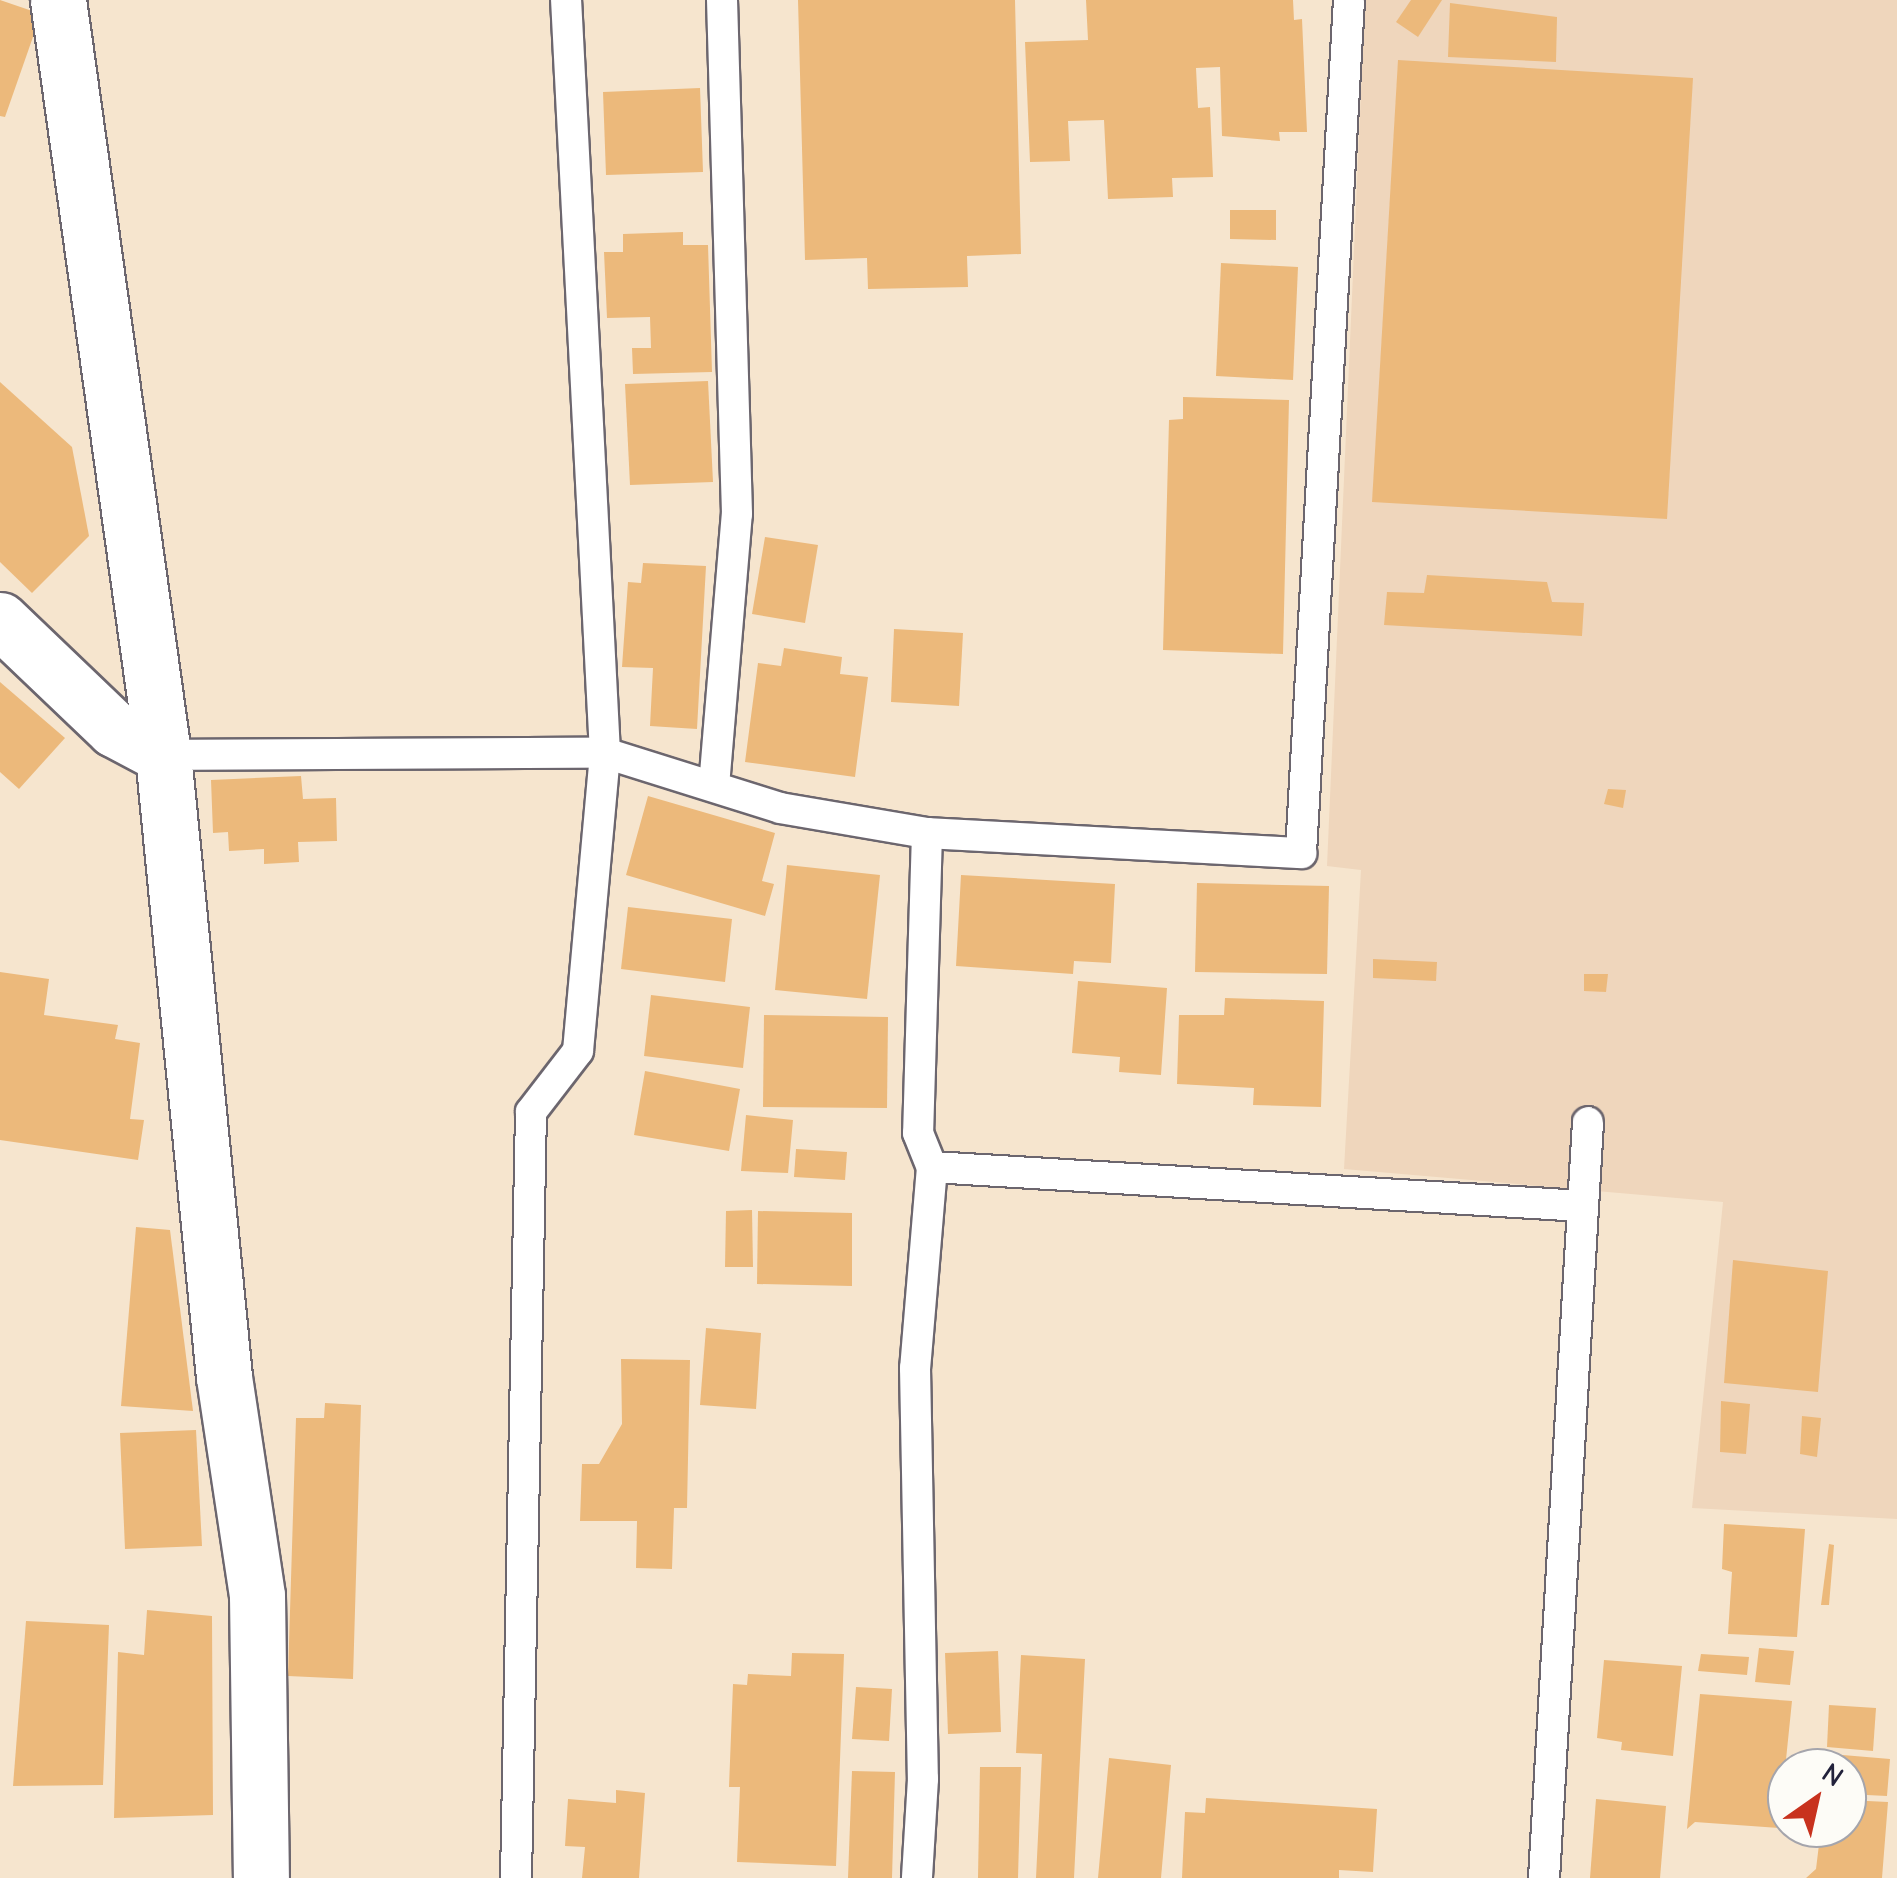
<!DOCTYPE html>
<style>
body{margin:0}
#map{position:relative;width:1897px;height:1878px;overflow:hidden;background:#f6e5ce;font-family:"Comic Neue",sans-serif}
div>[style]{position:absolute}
.built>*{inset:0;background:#efd6bc}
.building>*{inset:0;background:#ecb97b}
.roads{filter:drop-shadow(2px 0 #6c666e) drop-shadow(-2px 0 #6c666e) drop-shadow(0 2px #6c666e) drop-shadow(0 -2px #6c666e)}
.service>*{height:30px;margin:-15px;padding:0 15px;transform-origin:15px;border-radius:15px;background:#fff}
.minor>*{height:55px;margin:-27.5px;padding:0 27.5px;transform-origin:27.5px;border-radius:27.5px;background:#fff}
span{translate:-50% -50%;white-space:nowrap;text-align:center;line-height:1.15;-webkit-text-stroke:8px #fdfcf7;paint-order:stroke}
.north{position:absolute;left:1767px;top:1748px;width:100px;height:100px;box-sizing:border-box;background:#fdfcf7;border:2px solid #a5a5ac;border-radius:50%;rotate:34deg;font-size:28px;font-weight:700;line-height:40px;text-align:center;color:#22223b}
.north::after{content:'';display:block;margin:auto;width:35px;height:45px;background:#c8321e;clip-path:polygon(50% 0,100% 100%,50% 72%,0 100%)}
</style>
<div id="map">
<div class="built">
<i style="clip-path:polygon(1365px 0,1897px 0,1897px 1519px,1692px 1508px,1723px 1202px,1344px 1169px,1361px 870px,1327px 866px)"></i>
</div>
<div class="building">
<i style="clip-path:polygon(0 0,41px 14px,5px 117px,0 116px)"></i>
<i style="clip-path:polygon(798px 0,1015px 0,1021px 254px,967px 256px,968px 287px,868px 289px,867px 258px,805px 260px)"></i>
<i style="clip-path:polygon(1086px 0,1293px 0,1294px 20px,1302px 19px,1307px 132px,1279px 132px,1280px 141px,1222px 136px,1220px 67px,1196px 68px,1198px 108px,1210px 107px,1213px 177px,1172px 178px,1173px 197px,1108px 199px,1104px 120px,1068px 121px,1070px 161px,1030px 162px,1025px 42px,1088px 40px)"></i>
<i style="clip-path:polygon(1411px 0,1442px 0,1418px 37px,1396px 22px)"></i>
<i style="clip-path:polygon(1450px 3px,1557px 17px,1556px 62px,1448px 57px)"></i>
<i style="clip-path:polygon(1398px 60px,1693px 78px,1667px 519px,1372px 502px)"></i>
<i style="clip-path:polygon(700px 88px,703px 172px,606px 175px,603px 92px)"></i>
<i style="clip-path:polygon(1230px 210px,1276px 210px,1276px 240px,1230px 239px)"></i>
<i style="clip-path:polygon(683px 232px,683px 245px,708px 245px,712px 372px,633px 374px,632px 348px,651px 348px,650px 317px,607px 318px,604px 252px,623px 252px,623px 234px)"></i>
<i style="clip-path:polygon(1221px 263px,1298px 267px,1293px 380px,1216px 376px)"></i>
<i style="clip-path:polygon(708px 381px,713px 482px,630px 485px,625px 384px)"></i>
<i style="clip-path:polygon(0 382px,72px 447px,89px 536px,32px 593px,0 562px)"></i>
<i style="clip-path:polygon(1183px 397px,1289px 400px,1283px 654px,1163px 650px,1169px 420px,1183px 419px)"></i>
<i style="clip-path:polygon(765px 537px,818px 545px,805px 623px,752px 614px)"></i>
<i style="clip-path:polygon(643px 563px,706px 566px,697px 729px,650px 726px,653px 668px,622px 667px,628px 582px,641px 583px)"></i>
<i style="clip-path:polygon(1427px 575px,1547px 582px,1552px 602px,1584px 603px,1582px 636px,1384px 625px,1387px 592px,1424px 593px)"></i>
<i style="clip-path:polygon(894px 629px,963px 633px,959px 706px,891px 702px)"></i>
<i style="clip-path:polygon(784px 648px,842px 657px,840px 674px,868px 677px,855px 777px,745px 762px,758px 663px,781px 666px)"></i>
<i style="clip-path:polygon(0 682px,65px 738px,19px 789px,0 772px)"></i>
<i style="clip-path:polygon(301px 776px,303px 799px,336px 798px,337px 841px,298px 842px,299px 862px,264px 864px,264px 849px,229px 851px,228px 832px,213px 833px,211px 780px)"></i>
<i style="clip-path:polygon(1608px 789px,1626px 790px,1623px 808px,1604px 804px)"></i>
<i style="clip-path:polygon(648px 796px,775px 833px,762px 881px,774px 884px,765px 916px,626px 875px)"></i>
<i style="clip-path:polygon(787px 865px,880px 875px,867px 999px,775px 990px)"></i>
<i style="clip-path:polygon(961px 875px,1115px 884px,1111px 963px,1074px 961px,1073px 974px,956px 966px)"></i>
<i style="clip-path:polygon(1197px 883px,1329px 886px,1327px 974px,1195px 972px)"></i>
<i style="clip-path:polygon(628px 907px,732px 919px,725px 982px,621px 969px)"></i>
<i style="clip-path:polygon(1373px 959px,1437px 962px,1436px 981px,1373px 978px)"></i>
<i style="clip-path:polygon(0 972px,49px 979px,44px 1015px,118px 1025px,115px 1039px,140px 1043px,130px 1119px,144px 1120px,138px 1160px,0 1140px)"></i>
<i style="clip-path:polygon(1584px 974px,1608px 974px,1606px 992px,1584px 991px)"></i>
<i style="clip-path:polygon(1078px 981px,1167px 988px,1161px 1075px,1119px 1072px,1120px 1057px,1072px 1053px)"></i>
<i style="clip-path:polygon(651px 995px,750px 1007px,743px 1068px,644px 1056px)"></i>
<i style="clip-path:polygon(1225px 998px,1324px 1001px,1321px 1107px,1253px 1105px,1254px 1088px,1177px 1084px,1179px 1015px,1224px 1015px)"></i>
<i style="clip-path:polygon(764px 1015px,888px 1017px,887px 1108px,763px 1107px)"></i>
<i style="clip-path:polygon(645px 1071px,740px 1089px,729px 1151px,634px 1135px)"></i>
<i style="clip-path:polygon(746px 1115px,793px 1120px,788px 1173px,741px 1171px)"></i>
<i style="clip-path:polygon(796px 1149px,847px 1152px,845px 1180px,794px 1177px)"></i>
<i style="clip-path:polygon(752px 1210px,753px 1267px,725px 1267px,726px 1211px)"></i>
<i style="clip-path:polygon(758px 1211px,852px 1213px,852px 1286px,757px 1284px)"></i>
<i style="clip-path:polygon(136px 1227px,170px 1230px,193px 1411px,121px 1406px)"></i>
<i style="clip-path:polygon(1733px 1260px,1828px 1271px,1818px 1392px,1724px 1383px)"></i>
<i style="clip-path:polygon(706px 1328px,761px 1333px,756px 1409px,700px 1405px)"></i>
<i style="clip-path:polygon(621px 1359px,690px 1360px,687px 1508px,674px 1508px,672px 1569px,636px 1568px,637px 1521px,580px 1521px,582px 1464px,599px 1464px,622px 1424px)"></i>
<i style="clip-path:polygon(1721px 1401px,1750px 1404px,1746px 1454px,1720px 1452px)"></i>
<i style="clip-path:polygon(325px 1403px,361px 1405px,353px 1679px,288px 1676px,296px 1418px,324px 1418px)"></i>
<i style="clip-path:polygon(1802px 1416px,1821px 1418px,1817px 1457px,1800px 1454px)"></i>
<i style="clip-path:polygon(196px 1430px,202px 1546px,125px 1549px,120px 1433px)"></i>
<i style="clip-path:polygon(1724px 1524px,1805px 1529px,1797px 1637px,1728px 1634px,1732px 1572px,1722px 1569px)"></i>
<i style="clip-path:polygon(1829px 1544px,1834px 1545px,1829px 1605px,1821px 1605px)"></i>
<i style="clip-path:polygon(147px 1610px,212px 1616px,213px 1815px,114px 1818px,118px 1652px,144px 1655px)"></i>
<i style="clip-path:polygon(26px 1621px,109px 1625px,103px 1785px,13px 1786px)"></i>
<i style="clip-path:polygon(1759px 1648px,1794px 1651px,1790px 1685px,1755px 1682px)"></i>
<i style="clip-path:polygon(998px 1651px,1001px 1732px,948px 1734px,945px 1653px)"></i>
<i style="clip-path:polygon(792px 1653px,844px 1654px,836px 1866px,737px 1862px,740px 1787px,729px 1787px,733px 1684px,747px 1685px,748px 1674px,791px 1676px)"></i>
<i style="clip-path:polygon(1701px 1654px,1749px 1657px,1747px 1675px,1698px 1671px)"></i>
<i style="clip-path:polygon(1021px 1655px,1085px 1659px,1074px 1878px,1036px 1878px,1042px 1754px,1016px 1753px)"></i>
<i style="clip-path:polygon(1604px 1660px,1682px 1666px,1673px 1756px,1621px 1750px,1622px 1742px,1597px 1738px)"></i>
<i style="clip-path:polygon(856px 1687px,892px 1689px,889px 1741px,852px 1739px)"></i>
<i style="clip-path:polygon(1700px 1694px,1792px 1701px,1779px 1828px,1695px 1822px,1687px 1829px)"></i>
<i style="clip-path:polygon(1829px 1705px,1876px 1708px,1873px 1751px,1827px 1747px)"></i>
<i style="clip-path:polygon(1819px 1753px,1890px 1759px,1887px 1796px,1847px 1794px,1847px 1768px,1818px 1768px)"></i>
<i style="clip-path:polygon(1109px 1758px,1171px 1765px,1161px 1878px,1098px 1878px)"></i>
<i style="clip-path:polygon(980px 1767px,1021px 1767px,1018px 1878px,978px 1878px)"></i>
<i style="clip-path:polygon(852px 1771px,895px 1772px,892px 1878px,848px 1878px)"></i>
<i style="clip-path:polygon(616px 1790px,645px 1793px,639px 1878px,582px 1878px,585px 1847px,565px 1846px,568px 1799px,616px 1803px)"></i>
<i style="clip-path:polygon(1206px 1798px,1377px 1809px,1373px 1872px,1339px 1870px,1339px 1878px,1182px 1878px,1185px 1812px,1205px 1813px)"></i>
<i style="clip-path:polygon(1596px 1799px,1666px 1806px,1660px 1878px,1590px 1878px)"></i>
<i style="clip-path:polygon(1847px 1800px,1888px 1802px,1882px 1878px,1806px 1878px,1816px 1869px,1821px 1828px,1847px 1828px)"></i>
</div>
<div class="roads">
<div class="service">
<i style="left:163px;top:755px;width:442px;rotate:-0.3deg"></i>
<i style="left:605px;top:753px;width:183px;rotate:17.4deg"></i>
<i style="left:780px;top:808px;width:149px;rotate:9.7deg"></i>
<i style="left:927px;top:833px;width:300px;rotate:91.7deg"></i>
<i style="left:918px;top:1133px;width:37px;rotate:68deg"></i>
<i style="left:932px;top:1167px;width:202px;rotate:94.8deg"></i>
<i style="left:915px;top:1368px;width:411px;rotate:88.9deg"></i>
<i style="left:923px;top:1779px;width:99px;rotate:93.5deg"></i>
<i style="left:714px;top:786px;width:273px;rotate:-85.2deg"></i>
<i style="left:737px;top:514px;width:514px;rotate:-91.67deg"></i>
<i style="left:927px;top:833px;width:375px;rotate:3.1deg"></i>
<i style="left:1301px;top:853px;width:854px;rotate:-86.78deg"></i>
<i style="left:932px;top:1167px;width:652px;rotate:3.43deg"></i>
<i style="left:516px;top:1878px;width:766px;rotate:-88.88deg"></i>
<i style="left:531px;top:1112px;width:77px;rotate:-52.4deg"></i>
<i style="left:578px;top:1051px;width:299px;rotate:-84.8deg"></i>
<i style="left:605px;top:753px;width:754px;rotate:-92.96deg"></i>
<i style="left:1544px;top:1878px;width:757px;rotate:-86.67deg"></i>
</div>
<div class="minor">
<i style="left:58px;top:0;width:762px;rotate:82.08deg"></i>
<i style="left:163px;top:755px;width:625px;rotate:84.4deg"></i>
<i style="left:224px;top:1377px;width:221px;rotate:81.4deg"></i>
<i style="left:257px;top:1596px;width:282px;rotate:89.2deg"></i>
<i style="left:0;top:620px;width:158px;rotate:43.7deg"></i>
<i style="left:114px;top:729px;width:55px;rotate:28deg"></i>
</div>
</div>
<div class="north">N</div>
</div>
